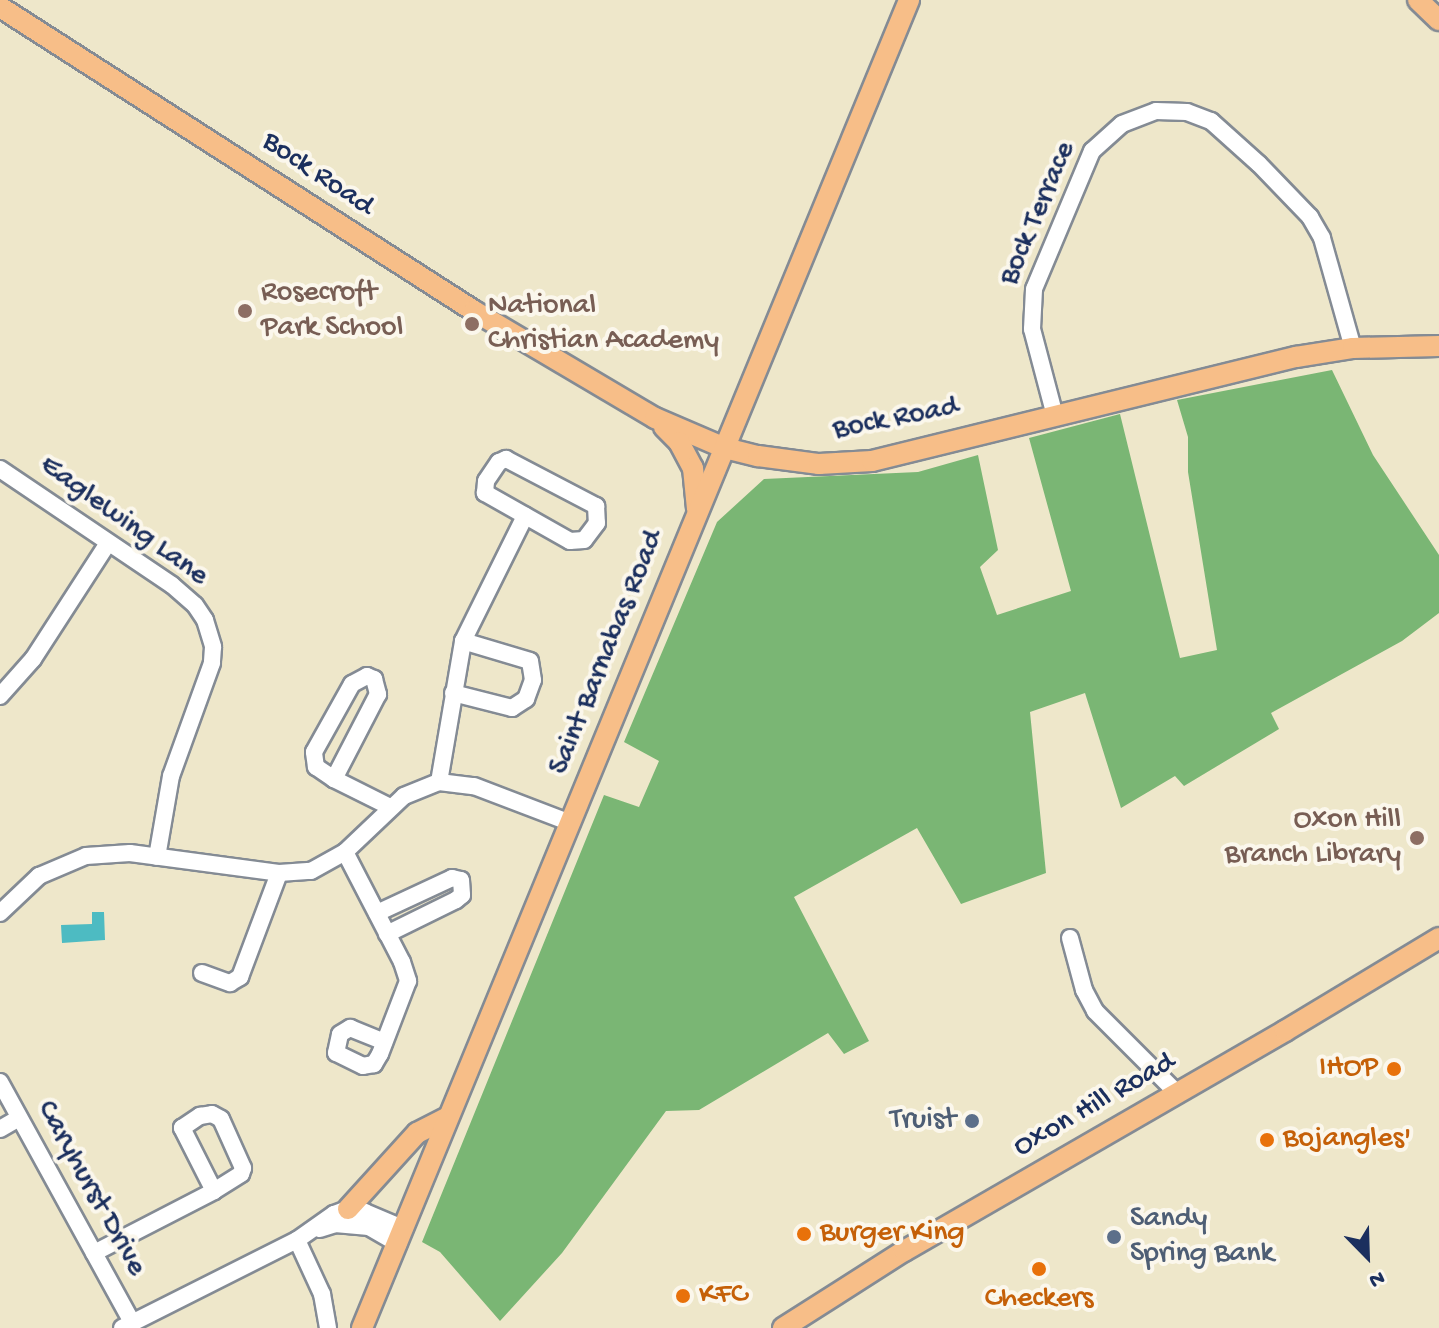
<!DOCTYPE html>
<style>
body{margin:0}
#map{position:relative;width:1439px;height:1328px;overflow:hidden;background:#eee7ca;font-family:"Gochi Hand",sans-serif}
div>[style]{position:absolute}
.forest>*{inset:0;background:#7ab674}
.water>*{inset:0;background:#4dbbc2}
.roads{filter:drop-shadow(2px 0 #848b94) drop-shadow(-2px 0 #848b94) drop-shadow(0 2px #848b94) drop-shadow(0 -2px #848b94)}
.minor>*{height:16px;margin:-8px;padding:0 8px;transform-origin:8px;border-radius:8px;background:#fff}
.major>*{height:20px;margin:-10px;padding:0 10px;transform-origin:10px;border-radius:10px;background:#f7be88}
.dots>*{width:22px;height:22px;translate:-50% -50%;box-sizing:border-box;border:4px solid #fbf7ec;border-radius:50%}
span{translate:-50% -50%;white-space:nowrap;text-align:center;line-height:1.15;-webkit-text-stroke:8px #fbf7ec;paint-order:stroke}
.street-label{font-size:30px;color:#1b2f5e}
.education-label{font-size:30px;color:#785e54}
.left{translate:0 -50%;text-align:left}
.right{translate:-100% -50%;text-align:right}
.food-label{font-size:30px;color:#c56008}
.service-label{font-size:30px;color:#4e5e75}
.north{position:absolute;left:1327px;top:1216px;width:80px;height:80px;-webkit-text-stroke:6px #fbf7ec;paint-order:stroke;rotate:157deg;font-size:22px;font-weight:700;line-height:32px;text-align:center;color:#1b2f5e}
.north::after{content:'';display:block;margin:auto;width:28px;height:36px;background:#1b2f5e;clip-path:polygon(50% 0,100% 100%,50% 72%,0 100%)}
</style>
<div id="map">
<div class="forest">
<i style="clip-path:polygon(1332px 370px,1373px 455px,1439px 555px,1439px 613px,1402px 641px,1271px 713px,1279px 729px,1184px 786px,1175px 776px,1121px 808px,1085px 693px,1030px 712px,1046px 873px,961px 904px,917px 828px,794px 897px,869px 1041px,844px 1054px,828px 1033px,699px 1110px,666px 1111px,562px 1253px,500px 1321px,440px 1252px,422px 1242px,604px 795px,639px 807px,659px 761px,624px 742px,717px 522px,764px 479px,918px 472px,978px 455px,998px 550px,980px 567px,997px 615px,1071px 591px,1029px 438px,1120px 414px,1180px 658px,1217px 650px,1188px 472px,1188px 437px,1177px 400px)"></i>
</div>
<div class="water">
<i style="clip-path:polygon(92px 912px,104px 912px,105px 940px,62px 943px,61px 925px,92px 924px)"></i>
</div>
<div class="roads">
<div class="minor">
<i style="left:1055px;top:416px;width:90px;rotate:-104.8deg"></i>
<i style="left:1032px;top:329px;width:40px;rotate:-87.1deg"></i>
<i style="left:1034px;top:289px;width:150px;rotate:-67.2deg"></i>
<i style="left:1092px;top:151px;width:40px;rotate:-42deg"></i>
<i style="left:1122px;top:124px;width:36px;rotate:-21deg"></i>
<i style="left:1156px;top:111px;width:31px;rotate:2deg"></i>
<i style="left:1187px;top:112px;width:26px;rotate:21deg"></i>
<i style="left:1211px;top:121px;width:64px;rotate:41.9deg"></i>
<i style="left:1259px;top:164px;width:74px;rotate:46.1deg"></i>
<i style="left:1310px;top:217px;width:24px;rotate:60deg"></i>
<i style="left:1322px;top:238px;width:114px;rotate:74.3deg"></i>
<i style="left:506px;top:459px;width:102px;rotate:27.6deg"></i>
<i style="left:596px;top:506px;width:17px;rotate:87deg"></i>
<i style="left:597px;top:523px;width:21px;rotate:127deg"></i>
<i style="left:584px;top:540px;width:14px;rotate:176deg"></i>
<i style="left:570px;top:541px;width:98px;rotate:-150.5deg"></i>
<i style="left:485px;top:493px;width:12px;rotate:-85deg"></i>
<i style="left:486px;top:481px;width:23px;rotate:-56deg"></i>
<i style="left:499px;top:462px;width:8px;rotate:-23deg"></i>
<i style="left:0;top:469px;width:207px;rotate:34deg"></i>
<i style="left:172px;top:585px;width:30px;rotate:41deg"></i>
<i style="left:195px;top:605px;width:18px;rotate:56deg"></i>
<i style="left:205px;top:620px;width:28px;rotate:73deg"></i>
<i style="left:213px;top:647px;width:16px;rotate:94deg"></i>
<i style="left:212px;top:663px;width:120px;rotate:109.9deg"></i>
<i style="left:171px;top:776px;width:82px;rotate:99.8deg"></i>
<i style="left:367px;top:676px;width:8px;rotate:23deg"></i>
<i style="left:374px;top:679px;width:16px;rotate:75deg"></i>
<i style="left:378px;top:694px;width:96px;rotate:117.4deg"></i>
<i style="left:334px;top:779px;width:22px;rotate:-146deg"></i>
<i style="left:316px;top:767px;width:15px;rotate:-98deg"></i>
<i style="left:314px;top:752px;width:78px;rotate:-60.8deg"></i>
<i style="left:352px;top:684px;width:17px;rotate:-28deg"></i>
<i style="left:453px;top:693px;width:61px;rotate:14.3deg"></i>
<i style="left:512px;top:708px;width:17px;rotate:-33deg"></i>
<i style="left:526px;top:699px;width:20px;rotate:-70deg"></i>
<i style="left:533px;top:680px;width:19px;rotate:-99deg"></i>
<i style="left:530px;top:661px;width:70px;rotate:-163.4deg"></i>
<i style="left:0;top:696px;width:50px;rotate:-48.3deg"></i>
<i style="left:33px;top:659px;width:138px;rotate:-57.1deg"></i>
<i style="left:334px;top:779px;width:63px;rotate:26.6deg"></i>
<i style="left:439px;top:782px;width:143px;rotate:-80.3deg"></i>
<i style="left:463px;top:641px;width:140px;rotate:-63.6deg"></i>
<i style="left:345px;top:852px;width:124px;rotate:62.6deg"></i>
<i style="left:402px;top:962px;width:20px;rotate:72deg"></i>
<i style="left:408px;top:981px;width:78px;rotate:111deg"></i>
<i style="left:380px;top:1054px;width:12px;rotate:121deg"></i>
<i style="left:374px;top:1064px;width:11px;rotate:170deg"></i>
<i style="left:363px;top:1066px;width:30px;rotate:-154deg"></i>
<i style="left:336px;top:1053px;width:19px;rotate:-78deg"></i>
<i style="left:340px;top:1034px;width:12px;rotate:-31deg"></i>
<i style="left:350px;top:1028px;width:37px;rotate:22deg"></i>
<i style="left:0;top:913px;width:54px;rotate:-43.5deg"></i>
<i style="left:39px;top:876px;width:51px;rotate:-23.1deg"></i>
<i style="left:86px;top:856px;width:44px;rotate:-3.9deg"></i>
<i style="left:130px;top:853px;width:150px;rotate:7.6deg"></i>
<i style="left:279px;top:873px;width:32px;rotate:-4deg"></i>
<i style="left:311px;top:871px;width:39px;rotate:-29deg"></i>
<i style="left:345px;top:852px;width:81px;rotate:-43.5deg"></i>
<i style="left:404px;top:796px;width:38px;rotate:-22deg"></i>
<i style="left:439px;top:782px;width:35px;rotate:7deg"></i>
<i style="left:474px;top:786px;width:104px;rotate:20.9deg"></i>
<i style="left:377px;top:913px;width:83px;rotate:-25deg"></i>
<i style="left:452px;top:878px;width:9px;rotate:13deg"></i>
<i style="left:461px;top:880px;width:15px;rotate:86deg"></i>
<i style="left:462px;top:895px;width:8px;rotate:140deg"></i>
<i style="left:456px;top:900px;width:77px;rotate:153.8deg"></i>
<i style="left:1070px;top:938px;width:54px;rotate:74.9deg"></i>
<i style="left:1084px;top:990px;width:24px;rotate:62deg"></i>
<i style="left:1095px;top:1011px;width:117px;rotate:45deg"></i>
<i style="left:202px;top:973px;width:30px;rotate:20deg"></i>
<i style="left:230px;top:983px;width:12px;rotate:-31deg"></i>
<i style="left:240px;top:977px;width:111px;rotate:-69.4deg"></i>
<i style="left:0;top:1082px;width:274px;rotate:61.2deg"></i>
<i style="left:212px;top:1114px;width:10px;rotate:29deg"></i>
<i style="left:221px;top:1119px;width:54px;rotate:65.8deg"></i>
<i style="left:243px;top:1168px;width:6px;rotate:108deg"></i>
<i style="left:241px;top:1174px;width:32px;rotate:148deg"></i>
<i style="left:214px;top:1191px;width:71px;rotate:-116.9deg"></i>
<i style="left:182px;top:1128px;width:22px;rotate:-34deg"></i>
<i style="left:200px;top:1116px;width:12px;rotate:-9deg"></i>
<i style="left:0;top:1129px;width:22px;rotate:-30deg"></i>
<i style="left:320px;top:1229px;width:16px;rotate:-18deg"></i>
<i style="left:335px;top:1224px;width:34px;rotate:5deg"></i>
<i style="left:369px;top:1227px;width:34px;rotate:30deg"></i>
<i style="left:297px;top:1240px;width:60px;rotate:65.2deg"></i>
<i style="left:322px;top:1294px;width:35px;rotate:80deg"></i>
<i style="left:94px;top:1253px;width:135px;rotate:-27.3deg"></i>
<i style="left:122px;top:1328px;width:196px;rotate:-26.7deg"></i>
<i style="left:297px;top:1240px;width:45px;rotate:-35.1deg"></i>
<i style="left:334px;top:1214px;width:15px;rotate:-20deg"></i>
<i style="left:348px;top:1209px;width:17px;rotate:10deg"></i>
<i style="left:365px;top:1212px;width:43px;rotate:23deg"></i>
</div>
<div class="major">
<i style="left:1418px;top:0;width:29px;rotate:44deg"></i>
<i style="left:0;top:7px;width:563px;rotate:32.67deg"></i>
<i style="left:474px;top:311px;width:210px;rotate:30.6deg"></i>
<i style="left:655px;top:418px;width:76px;rotate:23.2deg"></i>
<i style="left:725px;top:448px;width:34px;rotate:14deg"></i>
<i style="left:758px;top:456px;width:62px;rotate:7.5deg"></i>
<i style="left:819px;top:464px;width:53px;rotate:-3.2deg"></i>
<i style="left:872px;top:461px;width:437px;rotate:-13.8deg"></i>
<i style="left:1296px;top:357px;width:58px;rotate:-9deg"></i>
<i style="left:1353px;top:348px;width:86px;rotate:-1.3deg"></i>
<i style="left:664px;top:427px;width:21px;rotate:45deg"></i>
<i style="left:679px;top:442px;width:30px;rotate:62deg"></i>
<i style="left:693px;top:468px;width:41px;rotate:84.4deg"></i>
<i style="left:348px;top:1209px;width:103px;rotate:-47.8deg"></i>
<i style="left:417px;top:1133px;width:33px;rotate:-27deg"></i>
<i style="left:362px;top:1328px;width:1436px;rotate:-67.61deg"></i>
<i style="left:783px;top:1328px;width:143px;rotate:-32.5deg"></i>
<i style="left:904px;top:1251px;width:440px;rotate:-30deg"></i>
<i style="left:1285px;top:1031px;width:180px;rotate:-31.1deg"></i>
</div>
</div>
<div class="dots">
<i style="left:245px;top:311px;background:#8d6e63"></i>
<i style="left:472px;top:324px;background:#8d6e63"></i>
<i style="left:1417px;top:838px;background:#8d6e63"></i>
<i style="left:1394px;top:1069px;background:#e8710a"></i>
<i style="left:972px;top:1121px;background:#5c6f8a"></i>
<i style="left:1267px;top:1140px;background:#e8710a"></i>
<i style="left:804px;top:1234px;background:#e8710a"></i>
<i style="left:1114px;top:1237px;background:#5c6f8a"></i>
<i style="left:1039px;top:1269px;background:#e8710a"></i>
<i style="left:683px;top:1296px;background:#e8710a"></i>
</div>
<div class="street-label">
<span style="left:317px;top:175px;rotate:34deg">Bock Road</span>
<span style="left:1039px;top:214px;rotate:-67deg">Bock Terrace</span>
<span style="left:896px;top:420px;rotate:-11deg">Bock Road</span>
<span style="left:123px;top:522px;rotate:36deg">Eaglewing Lane</span>
<span style="left:608px;top:653px;rotate:-68deg">Saint Barnabas Road</span>
<span style="left:1095px;top:1106px;rotate:-30deg">Oxon Hill Road</span>
<span style="left:90px;top:1189px;rotate:61deg">Caryhurst Drive</span>
</div>
<div class="education-label">
<span class="left" style="left:261px;top:311px">Rosecroft<br>Park School</span>
<span class="left" style="left:488px;top:324px">National<br>Christian Academy</span>
<span class="right" style="left:1401px;top:838px">Oxon Hill<br>Branch Library</span>
</div>
<div class="food-label">
<span class="right" style="left:1378px;top:1069px">IHOP</span>
<span class="left" style="left:1283px;top:1140px">Bojangles'</span>
<span class="left" style="left:820px;top:1234px">Burger King</span>
<span class="left" style="left:699px;top:1296px">KFC</span>
<span style="left:1039px;top:1300px">Checkers</span>
</div>
<div class="service-label">
<span class="right" style="left:956px;top:1121px">Truist</span>
<span class="left" style="left:1130px;top:1237px">Sandy<br>Spring Bank</span>
</div>
<div class="north">N</div>
</div>
